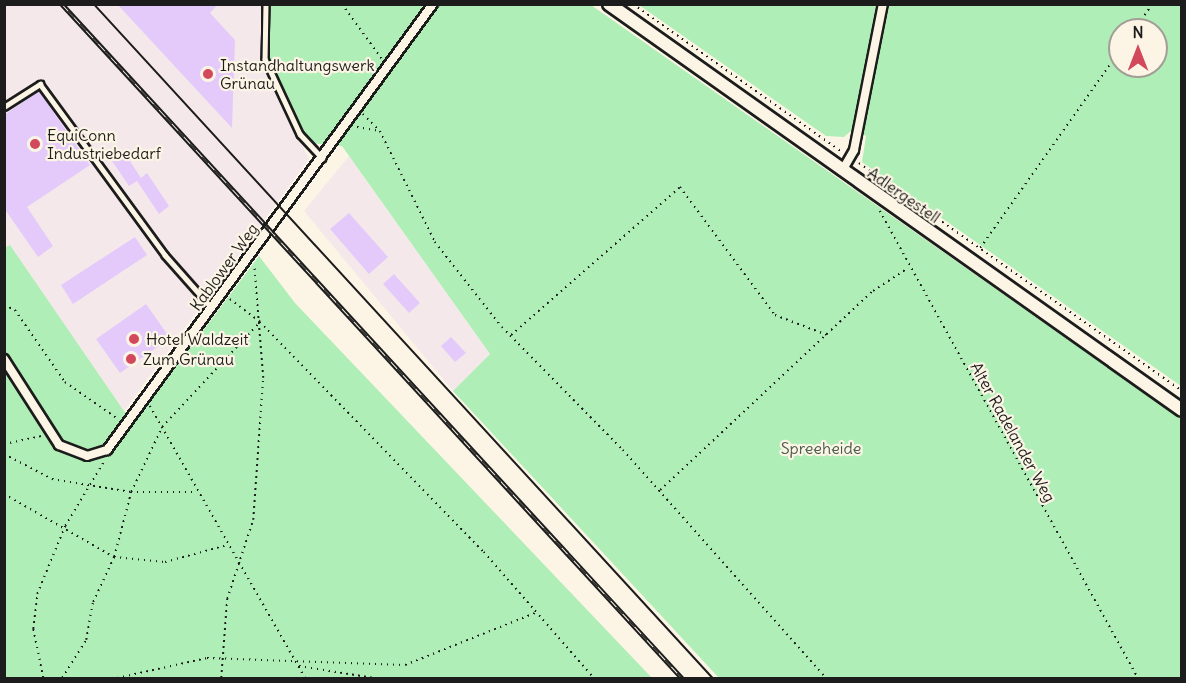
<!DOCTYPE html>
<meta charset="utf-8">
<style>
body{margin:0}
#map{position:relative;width:1186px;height:683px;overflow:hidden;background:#fcf5e5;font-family:Delius,sans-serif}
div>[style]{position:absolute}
.built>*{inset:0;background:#f5e8eb}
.green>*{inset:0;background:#afeeb6}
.building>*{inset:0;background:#e4cafa}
.path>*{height:1.5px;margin-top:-0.75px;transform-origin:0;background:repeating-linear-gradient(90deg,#1c1c1c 0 1.5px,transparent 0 6px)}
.roads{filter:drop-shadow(2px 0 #1c1c1c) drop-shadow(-2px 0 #1c1c1c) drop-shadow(0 2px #1c1c1c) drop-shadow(0 -2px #1c1c1c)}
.service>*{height:4.5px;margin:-2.25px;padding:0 2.25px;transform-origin:2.25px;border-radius:2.25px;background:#fcf5e5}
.minor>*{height:8px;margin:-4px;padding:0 4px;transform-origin:4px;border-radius:4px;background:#fcf5e5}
.secondary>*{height:12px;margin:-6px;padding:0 6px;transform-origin:6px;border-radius:6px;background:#fcf5e5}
.tram>*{height:1.5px;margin:-0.75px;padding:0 0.75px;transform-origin:0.75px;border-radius:0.75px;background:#1c1c1c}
.rail>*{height:5px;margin-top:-2.5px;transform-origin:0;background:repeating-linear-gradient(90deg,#fcf5e5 0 9px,#1c1c1c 0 18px);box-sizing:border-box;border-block:2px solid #1c1c1c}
.dots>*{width:16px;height:16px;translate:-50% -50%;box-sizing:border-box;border:3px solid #fcf5e5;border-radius:50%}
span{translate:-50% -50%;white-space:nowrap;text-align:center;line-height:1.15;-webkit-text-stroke:4.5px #fcf5e5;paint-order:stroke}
.poi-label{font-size:16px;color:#1c1c1c}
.left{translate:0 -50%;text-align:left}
.street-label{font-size:16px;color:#1c1c1c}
.park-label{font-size:16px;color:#485b4a}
.frame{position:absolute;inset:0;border:6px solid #1c1c1c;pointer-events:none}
.north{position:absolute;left:1108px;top:18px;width:60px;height:60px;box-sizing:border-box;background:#fcf5e5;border:2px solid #a29e95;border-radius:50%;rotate:0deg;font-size:16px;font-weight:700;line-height:24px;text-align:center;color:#1c1c1c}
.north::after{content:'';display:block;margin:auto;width:21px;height:27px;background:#d1495b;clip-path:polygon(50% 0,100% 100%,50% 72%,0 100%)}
</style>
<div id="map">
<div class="built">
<i style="clip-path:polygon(5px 5px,263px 5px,263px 66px,309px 159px,124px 411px,10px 245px,5px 248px)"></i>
<i style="clip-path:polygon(349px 156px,490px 354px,453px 391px,304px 211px)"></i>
</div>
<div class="green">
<i style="clip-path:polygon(270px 5px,591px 5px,1181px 419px,1181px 678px,719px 678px,453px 391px,490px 354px,342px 146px,309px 143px,267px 54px)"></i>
<i style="clip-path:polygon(evenodd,639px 5px,1181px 5px,1181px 386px,862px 162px,866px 136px,853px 129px,844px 137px,826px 136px,639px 5px,1120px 30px,1156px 30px,1156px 66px,1120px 66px,1120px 30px)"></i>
<i style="clip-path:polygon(10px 245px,124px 411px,136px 420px,259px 256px,295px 303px,652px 678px,5px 678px,4px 248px)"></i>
</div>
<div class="building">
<i style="clip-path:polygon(117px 4px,218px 4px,210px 13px,235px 40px,232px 128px)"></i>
<i style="clip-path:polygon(39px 91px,90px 165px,27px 207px,53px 246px,38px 257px,4px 208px,4px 115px)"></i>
<i style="clip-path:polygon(124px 152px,141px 178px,147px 173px,169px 206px,159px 214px,137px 181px,129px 186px,112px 161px)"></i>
<i style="clip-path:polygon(349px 213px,388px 257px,369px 274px,330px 229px)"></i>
<i style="clip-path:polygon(135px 237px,147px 255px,73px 304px,61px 285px)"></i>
<i style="clip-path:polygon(394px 274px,420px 303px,409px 313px,383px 284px)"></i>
<i style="clip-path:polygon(146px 304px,170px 338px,120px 373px,96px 339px)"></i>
<i style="clip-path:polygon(451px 337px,466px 353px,455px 362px,441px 346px)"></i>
</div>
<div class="path">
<i style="left:342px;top:4px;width:68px;rotate:54deg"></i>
<i style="left:633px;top:4px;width:256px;rotate:35.3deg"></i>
<i style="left:1134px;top:30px;width:32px;rotate:-55deg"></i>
<i style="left:363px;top:114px;width:24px;rotate:45deg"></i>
<i style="left:380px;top:131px;width:124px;rotate:63.6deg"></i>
<i style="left:435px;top:242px;width:108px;rotate:51.8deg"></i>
<i style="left:502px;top:327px;width:173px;rotate:45.5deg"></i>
<i style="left:623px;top:450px;width:305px;rotate:48.3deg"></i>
<i style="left:357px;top:127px;width:22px;rotate:10deg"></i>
<i style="left:859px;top:163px;width:395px;rotate:35.2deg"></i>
<i style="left:880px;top:211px;width:534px;rotate:61.08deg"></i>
<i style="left:980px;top:248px;width:242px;rotate:-54.7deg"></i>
<i style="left:230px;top:299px;width:38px;rotate:37deg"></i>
<i style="left:260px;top:322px;width:321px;rotate:45.8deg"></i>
<i style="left:484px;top:552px;width:167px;rotate:48.9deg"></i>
<i style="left:4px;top:305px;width:12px;rotate:24deg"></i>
<i style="left:15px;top:310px;width:88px;rotate:55.2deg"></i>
<i style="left:65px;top:382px;width:65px;rotate:34.9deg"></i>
<i style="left:511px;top:335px;width:225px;rotate:-41.2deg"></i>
<i style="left:680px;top:187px;width:159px;rotate:53.4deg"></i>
<i style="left:775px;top:315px;width:56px;rotate:21deg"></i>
<i style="left:150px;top:406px;width:313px;rotate:60.3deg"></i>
<i style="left:4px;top:444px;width:39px;rotate:-12deg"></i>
<i style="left:4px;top:454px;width:54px;rotate:27.5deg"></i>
<i style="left:52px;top:479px;width:80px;rotate:9.3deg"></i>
<i style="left:131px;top:492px;width:66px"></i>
<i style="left:660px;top:490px;width:291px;rotate:-43.1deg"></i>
<i style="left:873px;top:291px;width:42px;rotate:-33.3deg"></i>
<i style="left:4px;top:494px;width:127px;rotate:29.8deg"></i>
<i style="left:114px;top:557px;width:51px;rotate:5.6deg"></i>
<i style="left:165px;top:562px;width:64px;rotate:-15.3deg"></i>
<i style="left:299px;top:666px;width:76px;rotate:9.1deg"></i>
<i style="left:4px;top:678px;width:1px"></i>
<i style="left:43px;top:678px;width:50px;rotate:-101.5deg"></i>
<i style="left:33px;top:629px;width:35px;rotate:-83deg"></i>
<i style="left:37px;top:594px;width:74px;rotate:-67.6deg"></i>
<i style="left:65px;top:526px;width:74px;rotate:-58.9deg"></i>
<i style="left:62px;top:678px;width:45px;rotate:-57.7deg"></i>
<i style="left:86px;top:640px;width:39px;rotate:-80deg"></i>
<i style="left:93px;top:602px;width:50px;rotate:-65deg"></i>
<i style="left:114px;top:557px;width:67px;rotate:-75.3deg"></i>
<i style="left:131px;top:492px;width:72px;rotate:-64.5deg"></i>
<i style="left:162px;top:427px;width:142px;rotate:-47deg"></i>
<i style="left:117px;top:678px;width:92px;rotate:-12.5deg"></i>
<i style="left:207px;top:658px;width:198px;rotate:2deg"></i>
<i style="left:405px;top:665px;width:140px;rotate:-21.8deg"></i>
<i style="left:221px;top:678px;width:79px;rotate:-85.7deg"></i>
<i style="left:227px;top:599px;width:83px;rotate:-71.8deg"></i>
<i style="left:253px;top:520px;width:142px;rotate:-86deg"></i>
<i style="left:263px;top:378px;width:113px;rotate:-94.6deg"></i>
</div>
<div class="roads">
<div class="service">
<i style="left:266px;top:4px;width:55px;rotate:91deg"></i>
<i style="left:265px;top:59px;width:83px;rotate:65deg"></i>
<i style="left:300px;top:134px;width:33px;rotate:47deg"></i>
<i style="left:4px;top:107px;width:43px;rotate:-32.6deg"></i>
<i style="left:40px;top:84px;width:212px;rotate:53.8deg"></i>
<i style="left:165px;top:255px;width:69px;rotate:48.5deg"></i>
</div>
<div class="minor">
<i style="left:842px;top:171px;width:24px;rotate:-60deg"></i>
<i style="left:854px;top:150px;width:149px;rotate:-78.8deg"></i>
<i style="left:4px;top:359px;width:102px;rotate:57.4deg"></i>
<i style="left:59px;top:445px;width:30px;rotate:21deg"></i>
<i style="left:87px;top:456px;width:21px;rotate:-17deg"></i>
<i style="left:107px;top:450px;width:552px;rotate:-53.84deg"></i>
</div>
<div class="secondary">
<i style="left:609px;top:4px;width:702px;rotate:35.32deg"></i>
</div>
</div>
<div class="tram">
<i style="left:94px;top:4px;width:915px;rotate:47.44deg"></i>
</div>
<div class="rail">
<i style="left:62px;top:4px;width:916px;rotate:47.39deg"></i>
</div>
<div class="dots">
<i style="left:208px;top:74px;background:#d1495b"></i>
<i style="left:35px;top:144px;background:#d1495b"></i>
<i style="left:134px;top:339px;background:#d1495b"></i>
<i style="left:131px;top:359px;background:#d1495b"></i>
</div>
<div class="poi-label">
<span class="left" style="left:220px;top:74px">Instandhaltungswerk<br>Grünau</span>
<span class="left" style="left:47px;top:144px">EquiConn<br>Industriebedarf</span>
<span class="left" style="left:146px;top:339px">Hotel Waldzeit</span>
<span class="left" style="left:143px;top:359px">Zum Grünau</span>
</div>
<div class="street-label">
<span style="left:904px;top:195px;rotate:35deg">Adlergestell</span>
<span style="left:224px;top:267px;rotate:-54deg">Kablower Weg</span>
<span style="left:1013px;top:432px;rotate:61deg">Alter Radelander Weg</span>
</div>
<div class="park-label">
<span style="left:821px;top:448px">Spreeheide</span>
</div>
<div class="frame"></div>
<div class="north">N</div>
</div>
